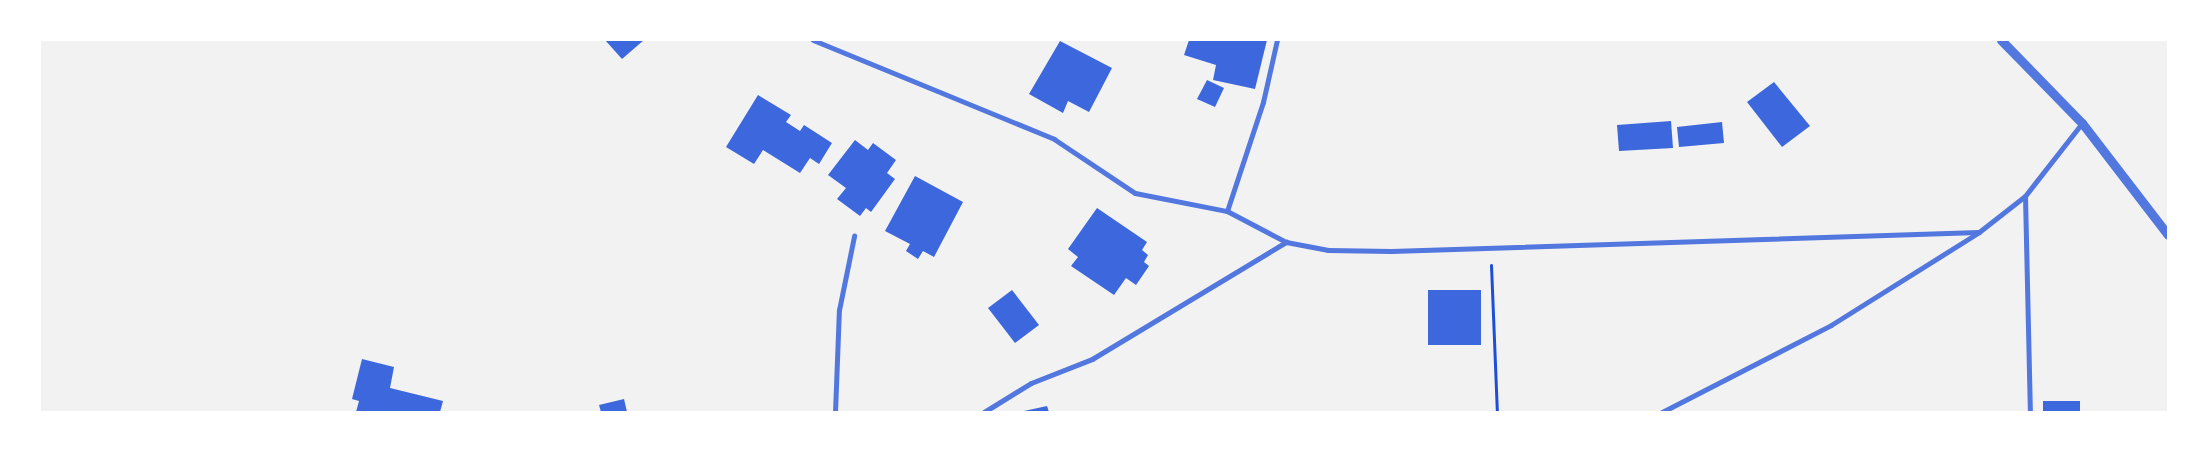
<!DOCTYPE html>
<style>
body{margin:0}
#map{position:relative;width:2208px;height:452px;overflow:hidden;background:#f2f2f2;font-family:"Fira Sans Condensed",sans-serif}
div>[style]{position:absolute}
.building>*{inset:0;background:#3d67dc}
.path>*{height:3px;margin:-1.5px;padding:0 1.5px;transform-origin:1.5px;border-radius:1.5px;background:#1d4ed8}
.minor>*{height:5px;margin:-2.5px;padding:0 2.5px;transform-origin:2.5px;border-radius:2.5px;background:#5277de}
.tertiary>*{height:9px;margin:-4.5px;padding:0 4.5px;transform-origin:4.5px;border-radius:4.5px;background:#5277de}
span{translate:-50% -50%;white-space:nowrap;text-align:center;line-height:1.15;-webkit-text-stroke:5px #fff;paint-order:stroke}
.frame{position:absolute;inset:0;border:41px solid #fff;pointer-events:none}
</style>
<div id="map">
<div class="building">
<i style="clip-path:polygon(605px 40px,644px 40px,622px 59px)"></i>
<i style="clip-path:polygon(1189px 40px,1267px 40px,1255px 89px,1213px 80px,1216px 65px,1184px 55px)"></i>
<i style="clip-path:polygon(1060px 41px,1112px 68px,1089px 112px,1068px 101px,1063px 113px,1029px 94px)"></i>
<i style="clip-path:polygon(1207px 80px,1224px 88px,1215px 107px,1197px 99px)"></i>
<i style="clip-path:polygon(1774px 82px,1810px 126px,1782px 147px,1747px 102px)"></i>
<i style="clip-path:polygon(758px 95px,791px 115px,786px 122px,800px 131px,804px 125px,832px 143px,819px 164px,810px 158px,800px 173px,763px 150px,754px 164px,726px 147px)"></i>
<i style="clip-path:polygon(1671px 121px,1673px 148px,1619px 151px,1617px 125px)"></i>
<i style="clip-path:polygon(1722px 122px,1724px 143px,1679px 147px,1677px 127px)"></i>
<i style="clip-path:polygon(855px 140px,868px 150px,873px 143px,896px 160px,887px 173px,895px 179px,871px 212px,866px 208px,860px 216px,837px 199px,846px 188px,828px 175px)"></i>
<i style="clip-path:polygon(915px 176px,963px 202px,934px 257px,923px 251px,918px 259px,906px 251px,910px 244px,885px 231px)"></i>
<i style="clip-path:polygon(1097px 208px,1147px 242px,1142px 250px,1148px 255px,1144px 262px,1149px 266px,1136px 285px,1126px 278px,1114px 295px,1071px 266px,1078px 257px,1068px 249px)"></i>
<i style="clip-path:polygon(1012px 290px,1039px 325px,1015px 343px,988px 308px)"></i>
<i style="clip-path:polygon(1428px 290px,1481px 290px,1481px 345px,1428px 345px)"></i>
<i style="clip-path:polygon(362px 359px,394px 367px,390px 388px,443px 401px,440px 412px,356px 412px,359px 401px,352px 399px)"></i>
<i style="clip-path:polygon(624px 399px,627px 412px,601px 412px,599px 405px)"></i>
<i style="clip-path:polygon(2043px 401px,2080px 401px,2080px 412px,2043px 412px)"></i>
<i style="clip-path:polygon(1047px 406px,1049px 412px,1024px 412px,1024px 411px)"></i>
</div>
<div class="path">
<i style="left:1491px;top:265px;width:147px;rotate:87.7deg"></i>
</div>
<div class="minor">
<i style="left:813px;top:40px;width:261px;rotate:22.3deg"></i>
<i style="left:1054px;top:139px;width:97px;rotate:33.7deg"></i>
<i style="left:1135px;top:193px;width:94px;rotate:11.1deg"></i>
<i style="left:1227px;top:211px;width:67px;rotate:27.7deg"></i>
<i style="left:1286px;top:242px;width:43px;rotate:10.8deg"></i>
<i style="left:1328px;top:250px;width:63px;rotate:0.9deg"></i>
<i style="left:1391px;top:251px;width:588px;rotate:-1.85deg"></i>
<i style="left:2025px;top:196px;width:216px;rotate:88.7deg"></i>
<i style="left:1227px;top:211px;width:115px;rotate:-71.7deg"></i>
<i style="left:1263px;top:102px;width:64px;rotate:-77.3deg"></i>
<i style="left:835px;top:412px;width:102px;rotate:-87.8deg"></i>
<i style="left:839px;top:310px;width:76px;rotate:-78.5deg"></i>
<i style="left:984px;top:412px;width:55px;rotate:-31.7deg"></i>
<i style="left:1031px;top:383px;width:66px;rotate:-21.5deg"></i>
<i style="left:1092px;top:359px;width:227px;rotate:-31.1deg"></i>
<i style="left:1662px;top:412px;width:190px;rotate:-27.2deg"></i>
<i style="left:1831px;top:325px;width:175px;rotate:-32.1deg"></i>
<i style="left:1979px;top:232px;width:58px;rotate:-38deg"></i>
<i style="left:2025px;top:196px;width:93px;rotate:-52deg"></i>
</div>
<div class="tertiary">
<i style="left:2001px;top:40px;width:116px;rotate:45.7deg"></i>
<i style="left:2082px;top:123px;width:141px;rotate:52.5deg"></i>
</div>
<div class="frame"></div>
</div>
